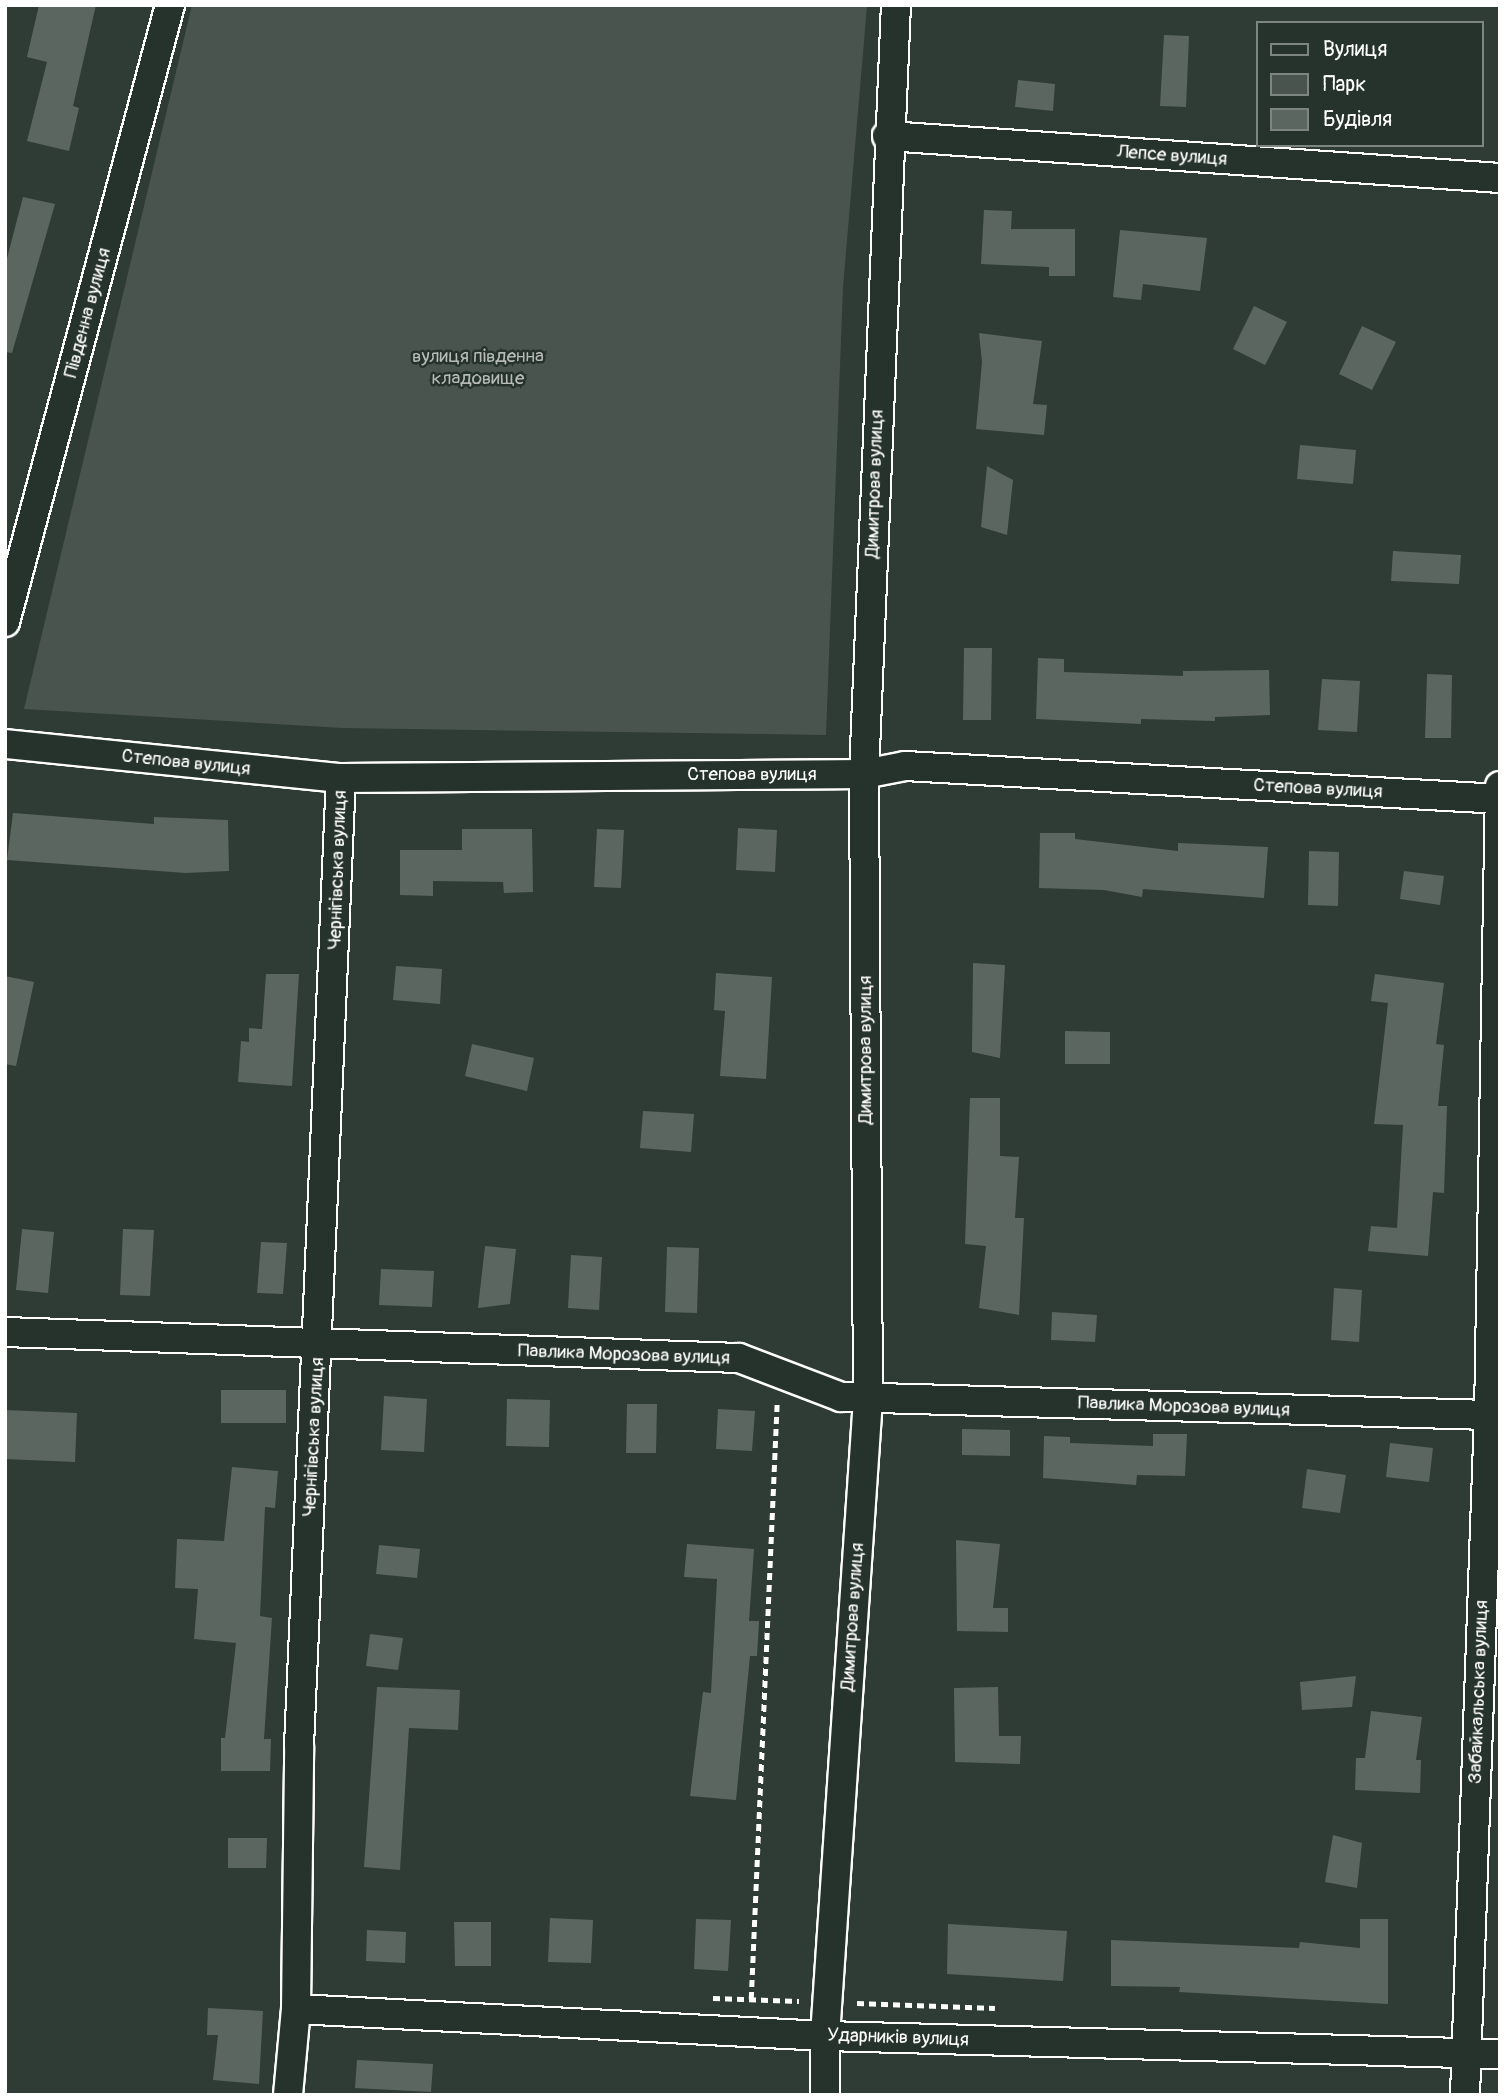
<!DOCTYPE html>
<meta charset="utf-8">
<style>
body{margin:0}
#map{position:relative;width:1505px;height:2100px;overflow:hidden;background:#2f3b35;font-family:Pangolin,sans-serif}
div>[style]{position:absolute}
.green>*{inset:0;background:#4a544f}
.building>*{inset:0;background:#5b6661}
.path>*{height:4.5px;margin-top:-2.25px;transform-origin:0;background:repeating-linear-gradient(90deg,#fff 0 7px,transparent 0 12px)}
.roads{filter:drop-shadow(2px 0 #fff) drop-shadow(-2px 0 #fff) drop-shadow(0 2px #fff) drop-shadow(0 -2px #fff)}
.minor>*{height:28px;margin:-14px;padding:0 14px;transform-origin:14px;border-radius:14px;background:#26332d}
span{translate:-50% -50%;white-space:nowrap;text-align:center;line-height:1.15;-webkit-text-stroke:5px #26332d;paint-order:stroke}
.street-label{font-size:19px;color:#fff}
.park-label{font-size:19px;color:#b7bbb9}
.frame{position:absolute;inset:0;border:7px solid #fff;pointer-events:none}
.legend{position:absolute;left:1256px;top:21px;width:228px;height:126px;box-sizing:border-box;background:#26332d;border:2px solid #7d8581;margin:0;padding:9px 12px;list-style:none;font-size:21px;color:#fff}
.legend li{display:flex;align-items:center;gap:14px;height:35px}
.legend b{width:35px;border:2px solid #7d8581}
</style>
<div id="map">
<div class="green">
<i style="clip-path:polygon(192px 5px,867px 6px,843px 287px,826px 735px,343px 728px,24px 709px)"></i>
</div>
<div class="building">
<i style="clip-path:polygon(39px 5px,96px 5px,73px 106px,79px 108px,69px 151px,27px 141px,47px 62px,27px 57px)"></i>
<i style="clip-path:polygon(1164px 35px,1189px 36px,1186px 107px,1160px 106px)"></i>
<i style="clip-path:polygon(1018px 80px,1055px 84px,1053px 111px,1015px 107px)"></i>
<i style="clip-path:polygon(23px 197px,55px 204px,12px 353px,5px 352px,5px 266px)"></i>
<i style="clip-path:polygon(984px 210px,1012px 211px,1011px 229px,1075px 229px,1075px 276px,1049px 276px,1049px 267px,981px 264px)"></i>
<i style="clip-path:polygon(1120px 230px,1207px 238px,1200px 291px,1143px 284px,1141px 300px,1113px 297px)"></i>
<i style="clip-path:polygon(1254px 306px,1287px 322px,1265px 365px,1233px 349px)"></i>
<i style="clip-path:polygon(1362px 326px,1396px 342px,1372px 390px,1339px 374px)"></i>
<i style="clip-path:polygon(979px 333px,1042px 341px,1033px 404px,1047px 405px,1044px 435px,976px 429px,982px 362px)"></i>
<i style="clip-path:polygon(1300px 445px,1356px 450px,1353px 484px,1297px 479px)"></i>
<i style="clip-path:polygon(987px 466px,1013px 480px,1007px 535px,981px 527px)"></i>
<i style="clip-path:polygon(1393px 551px,1461px 555px,1459px 584px,1391px 581px)"></i>
<i style="clip-path:polygon(964px 648px,992px 648px,991px 720px,963px 720px)"></i>
<i style="clip-path:polygon(1038px 658px,1064px 659px,1064px 672px,1183px 676px,1183px 671px,1269px 670px,1270px 715px,1215px 717px,1215px 721px,1141px 719px,1141px 724px,1036px 719px)"></i>
<i style="clip-path:polygon(1427px 674px,1452px 675px,1451px 738px,1425px 738px)"></i>
<i style="clip-path:polygon(1322px 679px,1360px 681px,1357px 732px,1318px 730px)"></i>
<i style="clip-path:polygon(13px 813px,154px 824px,154px 817px,228px 820px,229px 871px,186px 873px,7px 860px)"></i>
<i style="clip-path:polygon(738px 828px,777px 830px,775px 872px,736px 870px)"></i>
<i style="clip-path:polygon(462px 829px,532px 829px,533px 892px,504px 893px,503px 882px,433px 881px,433px 896px,400px 895px,400px 850px,462px 850px)"></i>
<i style="clip-path:polygon(597px 829px,624px 830px,621px 888px,594px 887px)"></i>
<i style="clip-path:polygon(1040px 833px,1075px 833px,1075px 839px,1178px 851px,1178px 843px,1268px 847px,1264px 898px,1143px 889px,1142px 897px,1104px 890px,1039px 888px)"></i>
<i style="clip-path:polygon(1309px 851px,1339px 852px,1338px 906px,1308px 905px)"></i>
<i style="clip-path:polygon(1404px 871px,1444px 876px,1440px 905px,1400px 899px)"></i>
<i style="clip-path:polygon(973px 963px,1005px 965px,1000px 1058px,972px 1052px)"></i>
<i style="clip-path:polygon(396px 966px,442px 969px,440px 1004px,393px 1000px)"></i>
<i style="clip-path:polygon(716px 973px,772px 977px,766px 1079px,720px 1076px,725px 1011px,714px 1010px)"></i>
<i style="clip-path:polygon(266px 974px,299px 974px,292px 1086px,238px 1082px,241px 1041px,249px 1042px,249px 1028px,262px 1029px)"></i>
<i style="clip-path:polygon(1375px 974px,1444px 983px,1436px 1044px,1444px 1045px,1438px 1106px,1447px 1106px,1444px 1193px,1433px 1192px,1428px 1256px,1368px 1251px,1371px 1226px,1397px 1228px,1403px 1125px,1374px 1124px,1388px 1003px,1371px 1001px)"></i>
<i style="clip-path:polygon(5px 976px,34px 982px,16px 1066px,5px 1064px)"></i>
<i style="clip-path:polygon(1065px 1031px,1110px 1032px,1110px 1064px,1065px 1064px)"></i>
<i style="clip-path:polygon(472px 1044px,534px 1058px,527px 1091px,465px 1076px)"></i>
<i style="clip-path:polygon(970px 1098px,1000px 1098px,1000px 1156px,1019px 1157px,1015px 1218px,1024px 1218px,1019px 1315px,979px 1308px,986px 1246px,965px 1244px)"></i>
<i style="clip-path:polygon(643px 1111px,694px 1114px,691px 1152px,640px 1148px)"></i>
<i style="clip-path:polygon(22px 1229px,54px 1232px,48px 1293px,16px 1290px)"></i>
<i style="clip-path:polygon(123px 1229px,154px 1230px,150px 1296px,120px 1295px)"></i>
<i style="clip-path:polygon(261px 1242px,287px 1243px,283px 1294px,257px 1293px)"></i>
<i style="clip-path:polygon(485px 1246px,516px 1249px,510px 1304px,478px 1308px)"></i>
<i style="clip-path:polygon(667px 1247px,699px 1248px,697px 1313px,665px 1312px)"></i>
<i style="clip-path:polygon(571px 1255px,602px 1257px,599px 1310px,568px 1308px)"></i>
<i style="clip-path:polygon(381px 1269px,434px 1271px,432px 1307px,379px 1305px)"></i>
<i style="clip-path:polygon(1334px 1288px,1362px 1290px,1359px 1342px,1331px 1340px)"></i>
<i style="clip-path:polygon(1052px 1312px,1097px 1315px,1095px 1342px,1051px 1340px)"></i>
<i style="clip-path:polygon(221px 1390px,286px 1390px,286px 1423px,221px 1423px)"></i>
<i style="clip-path:polygon(384px 1396px,427px 1399px,424px 1452px,381px 1450px)"></i>
<i style="clip-path:polygon(507px 1399px,550px 1400px,549px 1447px,506px 1446px)"></i>
<i style="clip-path:polygon(627px 1404px,657px 1404px,656px 1453px,626px 1453px)"></i>
<i style="clip-path:polygon(718px 1409px,755px 1411px,752px 1451px,716px 1449px)"></i>
<i style="clip-path:polygon(5px 1410px,77px 1413px,75px 1462px,5px 1459px)"></i>
<i style="clip-path:polygon(962px 1429px,1010px 1430px,1010px 1456px,962px 1455px)"></i>
<i style="clip-path:polygon(1153px 1434px,1187px 1434px,1185px 1476px,1137px 1475px,1136px 1485px,1043px 1478px,1044px 1436px,1070px 1437px,1070px 1443px,1153px 1446px)"></i>
<i style="clip-path:polygon(1390px 1443px,1433px 1448px,1429px 1482px,1386px 1477px)"></i>
<i style="clip-path:polygon(232px 1467px,278px 1471px,275px 1508px,265px 1507px,260px 1616px,272px 1618px,264px 1739px,271px 1739px,270px 1771px,221px 1771px,221px 1738px,225px 1738px,236px 1643px,194px 1639px,198px 1589px,175px 1588px,177px 1539px,224px 1541px)"></i>
<i style="clip-path:polygon(1307px 1469px,1346px 1475px,1340px 1513px,1302px 1508px)"></i>
<i style="clip-path:polygon(956px 1540px,1000px 1544px,993px 1608px,1008px 1608px,1008px 1632px,957px 1631px)"></i>
<i style="clip-path:polygon(687px 1544px,754px 1549px,749px 1621px,759px 1621px,757px 1656px,750px 1656px,736px 1800px,690px 1796px,703px 1692px,711px 1693px,717px 1579px,684px 1577px)"></i>
<i style="clip-path:polygon(379px 1545px,420px 1549px,417px 1578px,376px 1574px)"></i>
<i style="clip-path:polygon(370px 1634px,403px 1638px,398px 1670px,366px 1666px)"></i>
<i style="clip-path:polygon(1356px 1676px,1352px 1707px,1302px 1710px,1300px 1682px)"></i>
<i style="clip-path:polygon(377px 1687px,460px 1690px,458px 1730px,409px 1728px,400px 1870px,364px 1867px)"></i>
<i style="clip-path:polygon(998px 1687px,999px 1736px,1021px 1736px,1020px 1764px,955px 1762px,954px 1688px)"></i>
<i style="clip-path:polygon(1371px 1711px,1422px 1717px,1416px 1760px,1421px 1760px,1420px 1793px,1355px 1790px,1356px 1758px,1365px 1758px)"></i>
<i style="clip-path:polygon(1333px 1835px,1362px 1843px,1357px 1888px,1325px 1882px)"></i>
<i style="clip-path:polygon(228px 1838px,267px 1838px,266px 1868px,228px 1868px)"></i>
<i style="clip-path:polygon(550px 1918px,593px 1920px,591px 1963px,548px 1962px)"></i>
<i style="clip-path:polygon(696px 1919px,731px 1920px,728px 1971px,694px 1969px)"></i>
<i style="clip-path:polygon(1360px 1919px,1388px 1919px,1388px 2004px,1179px 1992px,1180px 1987px,1111px 1986px,1111px 1940px,1299px 1948px,1300px 1942px,1360px 1948px)"></i>
<i style="clip-path:polygon(454px 1922px,491px 1922px,491px 1966px,455px 1966px)"></i>
<i style="clip-path:polygon(948px 1924px,1067px 1931px,1063px 1981px,947px 1974px)"></i>
<i style="clip-path:polygon(367px 1930px,406px 1932px,405px 1963px,366px 1961px)"></i>
<i style="clip-path:polygon(208px 2008px,263px 2011px,259px 2084px,213px 2080px,218px 2035px,207px 2035px)"></i>
<i style="clip-path:polygon(357px 2060px,433px 2064px,431px 2092px,355px 2088px)"></i>
</div>
<div class="path">
<i style="left:713px;top:1998px;width:86px;rotate:2deg"></i>
<i style="left:751px;top:1999px;width:598px;rotate:-87.51deg"></i>
<i style="left:857px;top:2003px;width:138px;rotate:2.1deg"></i>
</div>
<div class="roads">
<div class="minor">
<i style="left:887px;top:136px;width:614px;rotate:3.92deg"></i>
<i style="left:5px;top:622px;width:639px;rotate:-75.03deg"></i>
<i style="left:5px;top:744px;width:338px;rotate:5.8deg"></i>
<i style="left:341px;top:778px;width:523px;rotate:-0.44deg"></i>
<i style="left:864px;top:774px;width:42px;rotate:-11deg"></i>
<i style="left:905px;top:766px;width:596px;rotate:3.17deg"></i>
<i style="left:5px;top:1332px;width:734px;rotate:2.03deg"></i>
<i style="left:739px;top:1358px;width:109px;rotate:20.9deg"></i>
<i style="left:841px;top:1397px;width:648px;rotate:1.59deg"></i>
<i style="left:296px;top:2009px;width:530px;rotate:2.92deg"></i>
<i style="left:825px;top:2036px;width:675px;rotate:1.53deg"></i>
<i style="left:288px;top:2095px;width:86px;rotate:-84.7deg"></i>
<i style="left:296px;top:2009px;width:263px;rotate:-89.3deg"></i>
<i style="left:299px;top:1746px;width:969px;rotate:-87.52deg"></i>
<i style="left:825px;top:2095px;width:59px;rotate:-90deg"></i>
<i style="left:825px;top:2036px;width:639px;rotate:-86.14deg"></i>
<i style="left:868px;top:1398px;width:624px;rotate:-90.37deg"></i>
<i style="left:864px;top:774px;width:770px;rotate:-87.62deg"></i>
<i style="left:1465px;top:2095px;width:680px;rotate:-87.98deg"></i>
<i style="left:1489px;top:1415px;width:629px;rotate:-89deg"></i>
</div>
</div>
<div class="street-label">
<span style="left:1172px;top:156px;rotate:4deg">Лепсе вулиця</span>
<span style="left:88px;top:313px;rotate:-75deg">Південна вулиця</span>
<span style="left:875px;top:484px;rotate:-88deg">Димитрова вулиця</span>
<span style="left:186px;top:763px;rotate:6deg">Степова вулиця</span>
<span style="left:752px;top:775px">Степова вулиця</span>
<span style="left:1318px;top:789px;rotate:3deg">Степова вулиця</span>
<span style="left:338px;top:870px;rotate:-88deg">Чернігівська вулиця</span>
<span style="left:866px;top:1050px;rotate:-90deg">Димитрова вулиця</span>
<span style="left:624px;top:1355px;rotate:2deg">Павлика Морозова вулиця</span>
<span style="left:1184px;top:1407px;rotate:2deg">Павлика Морозова вулиця</span>
<span style="left:314px;top:1437px;rotate:-87deg">Чернігівська вулиця</span>
<span style="left:853px;top:1617px;rotate:-86deg">Димитрова вулиця</span>
<span style="left:1479px;top:1692px;rotate:-88deg">Забайкальська вулиця</span>
<span style="left:898px;top:2038px;rotate:2deg">Ударників вулиця</span>
</div>
<div class="park-label">
<span style="left:478px;top:368px">вулиця південна<br>кладовище</span>
</div>
<div class="frame"></div>
<ul class="legend">
<li><b style="height:9px;background:#26332d"></b>Вулиця</li>
<li><b style="height:19px;background:#4a544f"></b>Парк</li>
<li><b style="height:19px;background:#5b6661"></b>Будівля</li>
</ul>
</div>
